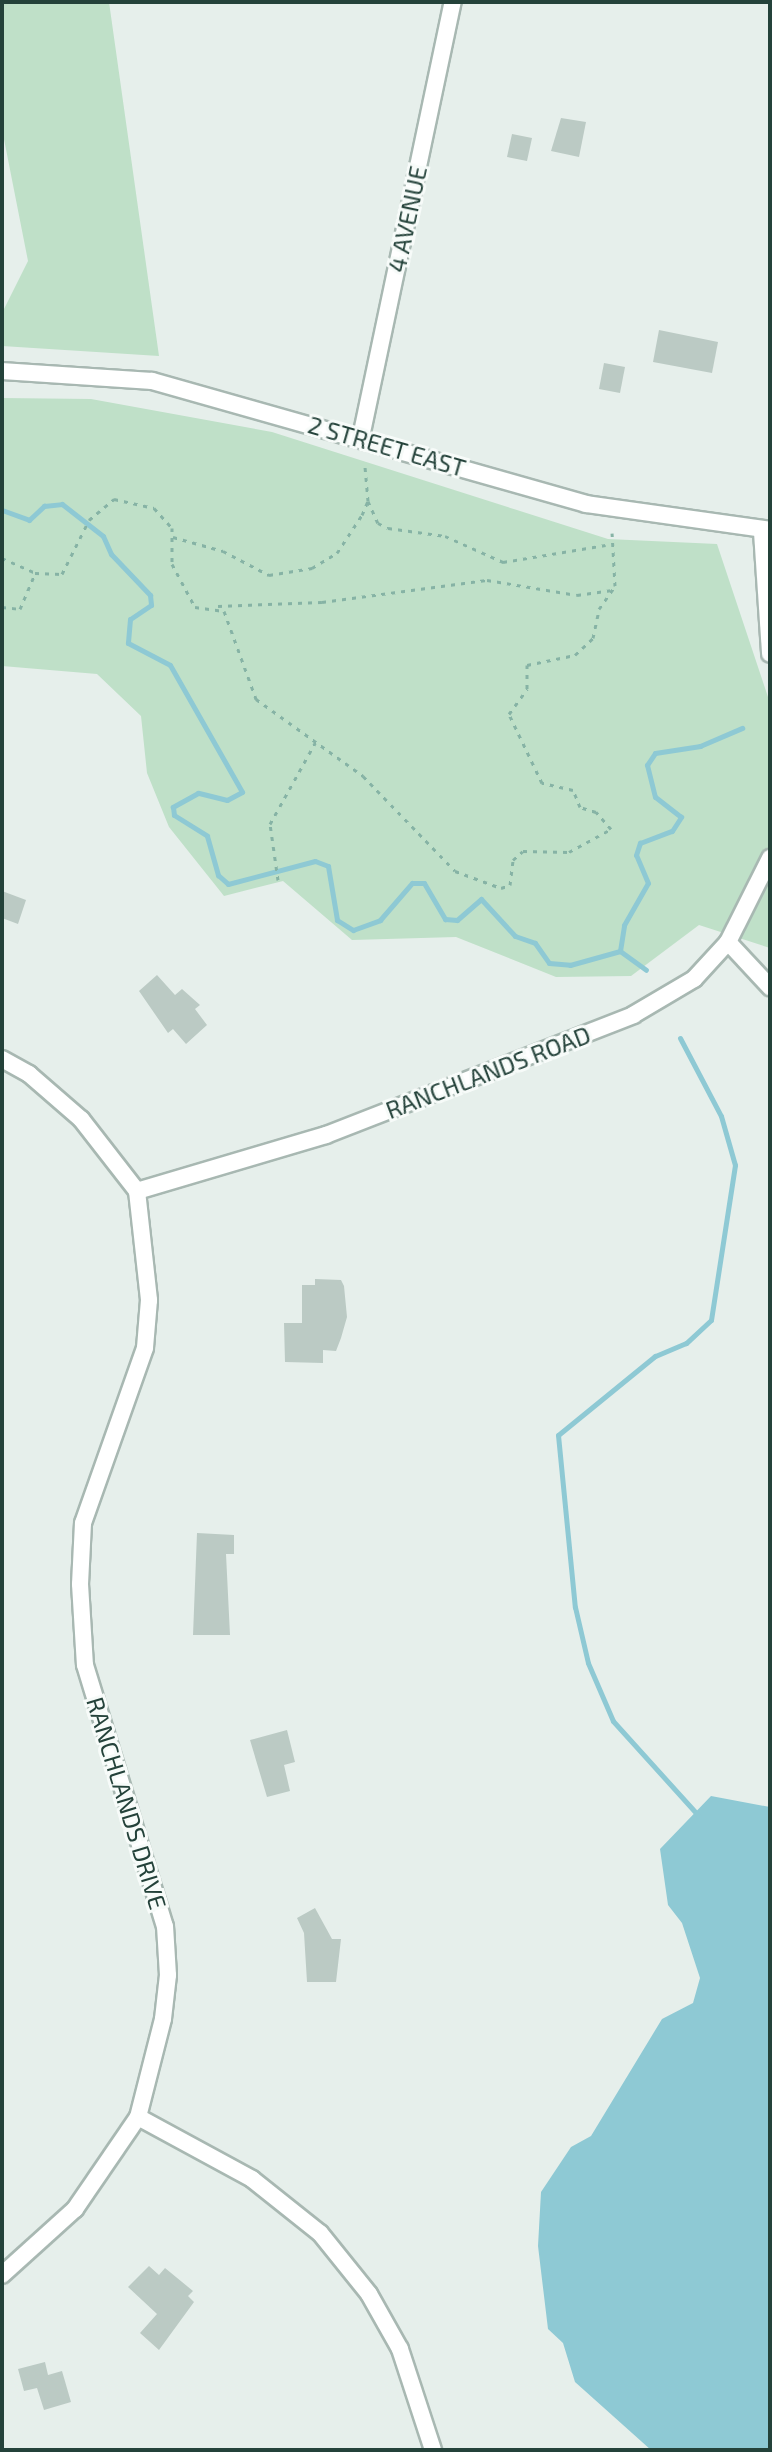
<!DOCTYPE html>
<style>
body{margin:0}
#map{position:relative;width:772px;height:2452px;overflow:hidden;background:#e6efeb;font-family:"Exo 2",sans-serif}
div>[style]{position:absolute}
.green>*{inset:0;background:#bfe0c8}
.water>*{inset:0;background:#8ec9d4}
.stream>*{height:5px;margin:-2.5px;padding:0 2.5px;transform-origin:2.5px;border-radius:2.5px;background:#8ec9d4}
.building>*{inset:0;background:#bbcac4}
.path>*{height:3px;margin-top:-1.5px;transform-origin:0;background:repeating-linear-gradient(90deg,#86b3a5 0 4px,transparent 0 10px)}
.roads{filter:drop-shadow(2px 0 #a8b8b2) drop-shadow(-2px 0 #a8b8b2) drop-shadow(0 2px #a8b8b2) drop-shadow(0 -2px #a8b8b2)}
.street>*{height:16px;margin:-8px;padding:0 8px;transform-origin:8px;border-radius:8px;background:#fff}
span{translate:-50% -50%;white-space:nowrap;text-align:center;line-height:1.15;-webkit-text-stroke:6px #f7fbf9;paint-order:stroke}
.street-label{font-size:24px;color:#24423a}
.frame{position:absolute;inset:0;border:4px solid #24423a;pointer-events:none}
</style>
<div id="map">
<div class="green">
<i style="clip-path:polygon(2px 2px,109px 2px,159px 356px,2px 346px,2px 313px,28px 261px,2px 129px)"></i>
<i style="clip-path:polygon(2px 398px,91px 399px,272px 432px,608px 539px,717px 544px,770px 703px,770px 948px,699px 925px,631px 976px,556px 977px,456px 937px,352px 940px,283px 881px,224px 896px,169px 827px,147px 773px,141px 716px,97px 674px,2px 666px)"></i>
</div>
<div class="water">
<i style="clip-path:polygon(711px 1796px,770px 1807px,770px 2450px,651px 2450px,575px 2382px,563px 2343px,548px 2329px,538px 2246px,541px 2192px,571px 2147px,591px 2136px,662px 2019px,693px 2003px,700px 1978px,682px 1923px,668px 1905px,660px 1849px)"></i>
</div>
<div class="stream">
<i style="left:2px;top:510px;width:29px;rotate:20deg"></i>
<i style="left:29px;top:520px;width:21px;rotate:-43deg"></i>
<i style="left:44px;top:506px;width:18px;rotate:-6deg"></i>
<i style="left:62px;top:504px;width:52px;rotate:38deg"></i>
<i style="left:103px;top:536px;width:20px;rotate:66deg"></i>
<i style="left:111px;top:554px;width:57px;rotate:46.4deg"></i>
<i style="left:150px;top:595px;width:10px;rotate:84deg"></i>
<i style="left:151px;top:605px;width:25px;rotate:146deg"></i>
<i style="left:130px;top:619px;width:24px;rotate:95deg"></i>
<i style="left:128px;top:643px;width:47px;rotate:27.6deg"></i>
<i style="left:170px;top:665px;width:146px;rotate:60.4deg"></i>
<i style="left:242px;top:792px;width:17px;rotate:152deg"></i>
<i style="left:227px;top:800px;width:30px;rotate:-166deg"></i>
<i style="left:198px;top:793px;width:29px;rotate:151deg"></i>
<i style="left:173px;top:807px;width:8px;rotate:83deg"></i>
<i style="left:174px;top:815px;width:39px;rotate:32deg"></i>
<i style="left:207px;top:836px;width:41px;rotate:74.2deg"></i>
<i style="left:218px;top:875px;width:13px;rotate:42deg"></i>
<i style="left:228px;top:884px;width:90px;rotate:-14.8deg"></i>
<i style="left:315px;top:861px;width:14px;rotate:21deg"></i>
<i style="left:328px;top:866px;width:55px;rotate:80.5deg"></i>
<i style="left:337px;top:920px;width:19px;rotate:32deg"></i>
<i style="left:353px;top:930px;width:29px;rotate:-20deg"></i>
<i style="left:380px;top:920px;width:49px;rotate:-49.1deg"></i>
<i style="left:412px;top:883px;width:12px"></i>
<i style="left:424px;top:883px;width:42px;rotate:59.7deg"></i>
<i style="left:445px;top:919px;width:12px;rotate:5deg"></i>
<i style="left:457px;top:920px;width:32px;rotate:-41deg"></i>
<i style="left:481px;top:899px;width:50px;rotate:47.4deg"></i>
<i style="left:515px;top:936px;width:21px;rotate:19deg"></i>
<i style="left:535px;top:943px;width:24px;rotate:55deg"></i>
<i style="left:549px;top:963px;width:21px;rotate:5deg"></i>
<i style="left:570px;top:965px;width:52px;rotate:-15.6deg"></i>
<i style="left:620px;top:951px;width:26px;rotate:-81deg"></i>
<i style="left:624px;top:925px;width:48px;rotate:-60.3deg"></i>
<i style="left:648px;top:883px;width:30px;rotate:-113deg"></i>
<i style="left:636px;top:855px;width:13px;rotate:-72deg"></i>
<i style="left:640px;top:843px;width:34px;rotate:-21deg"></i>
<i style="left:672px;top:831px;width:17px;rotate:-57deg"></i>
<i style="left:681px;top:817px;width:33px;rotate:-142deg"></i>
<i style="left:655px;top:797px;width:33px;rotate:-104deg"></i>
<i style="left:647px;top:765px;width:14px;rotate:-56deg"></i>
<i style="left:655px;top:753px;width:46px;rotate:-8.8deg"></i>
<i style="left:700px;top:746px;width:46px;rotate:-23.2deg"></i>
<i style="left:620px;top:951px;width:32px;rotate:36deg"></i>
<i style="left:680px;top:1038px;width:88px;rotate:62.3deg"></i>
<i style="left:721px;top:1116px;width:51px;rotate:74.1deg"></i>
<i style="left:735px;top:1165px;width:157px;rotate:98.8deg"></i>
<i style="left:711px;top:1320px;width:34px;rotate:137deg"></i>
<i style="left:686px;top:1343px;width:34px;rotate:157deg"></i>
<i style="left:655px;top:1356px;width:125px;rotate:140.8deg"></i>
<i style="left:558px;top:1435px;width:173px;rotate:84.4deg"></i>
<i style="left:575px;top:1607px;width:57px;rotate:76.9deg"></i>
<i style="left:588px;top:1663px;width:63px;rotate:66.7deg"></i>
<i style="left:613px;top:1721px;width:127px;rotate:47.9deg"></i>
</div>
<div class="building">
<i style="clip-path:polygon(561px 118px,586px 122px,579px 157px,551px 151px)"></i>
<i style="clip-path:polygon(512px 134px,532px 138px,527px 161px,507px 157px)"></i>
<i style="clip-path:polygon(659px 330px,718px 342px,712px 373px,653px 362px)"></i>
<i style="clip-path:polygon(604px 363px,625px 367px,620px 393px,599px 389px)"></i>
<i style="clip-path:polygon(2px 891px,26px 900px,18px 924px,2px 918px)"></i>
<i style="clip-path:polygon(157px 975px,175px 995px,182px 989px,200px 1005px,195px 1009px,207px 1025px,186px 1044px,173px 1029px,168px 1033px,139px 991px)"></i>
<i style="clip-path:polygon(315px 1279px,341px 1280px,344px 1286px,347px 1317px,341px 1338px,336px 1351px,323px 1350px,323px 1363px,285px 1362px,284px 1323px,302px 1323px,302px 1285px,315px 1285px)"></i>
<i style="clip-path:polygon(197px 1533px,234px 1535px,234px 1554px,226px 1554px,230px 1635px,193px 1635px)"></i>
<i style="clip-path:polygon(287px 1730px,295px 1762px,284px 1765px,290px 1791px,267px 1797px,250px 1740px)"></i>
<i style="clip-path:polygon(315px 1908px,332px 1939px,341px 1939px,336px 1982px,307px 1982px,304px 1933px,297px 1918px)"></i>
<i style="clip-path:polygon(149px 2266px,159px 2275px,165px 2268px,193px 2291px,188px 2296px,194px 2302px,159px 2350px,140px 2333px,157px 2314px,128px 2287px)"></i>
<i style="clip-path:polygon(45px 2362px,48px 2375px,62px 2371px,71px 2402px,44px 2410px,37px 2388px,24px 2391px,18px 2369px)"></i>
</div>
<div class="path">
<i style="left:368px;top:501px;width:24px;rotate:66deg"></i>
<i style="left:378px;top:523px;width:11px;rotate:27deg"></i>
<i style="left:388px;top:528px;width:58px;rotate:8deg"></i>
<i style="left:445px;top:536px;width:64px;rotate:24.1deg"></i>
<i style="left:503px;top:562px;width:104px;rotate:-9.4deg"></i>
<i style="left:173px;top:537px;width:52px;rotate:15.6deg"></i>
<i style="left:223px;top:551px;width:52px;rotate:27.6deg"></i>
<i style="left:269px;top:575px;width:44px;rotate:-9.2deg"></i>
<i style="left:312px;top:568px;width:29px;rotate:-31deg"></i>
<i style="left:337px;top:553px;width:45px;rotate:-56.7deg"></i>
<i style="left:362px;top:515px;width:15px;rotate:-67deg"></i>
<i style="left:368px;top:501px;width:38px;rotate:-95deg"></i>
<i style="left:2px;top:558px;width:36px;rotate:24deg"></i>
<i style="left:218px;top:606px;width:104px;rotate:-2.2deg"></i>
<i style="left:322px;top:602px;width:166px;rotate:-7.6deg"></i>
<i style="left:487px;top:580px;width:91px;rotate:9.5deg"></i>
<i style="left:577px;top:595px;width:34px;rotate:-8deg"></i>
<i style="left:2px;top:607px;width:18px;rotate:6deg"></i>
<i style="left:20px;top:609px;width:39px;rotate:-67deg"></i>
<i style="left:35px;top:573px;width:27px;rotate:2deg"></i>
<i style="left:62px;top:574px;width:60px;rotate:-63.4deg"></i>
<i style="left:89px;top:520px;width:33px;rotate:-40deg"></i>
<i style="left:114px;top:499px;width:41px;rotate:12.7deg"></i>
<i style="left:154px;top:508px;width:27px;rotate:48deg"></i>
<i style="left:172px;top:528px;width:36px;rotate:90deg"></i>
<i style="left:172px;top:564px;width:49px;rotate:61.9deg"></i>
<i style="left:195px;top:607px;width:29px;rotate:8deg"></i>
<i style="left:224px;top:611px;width:94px;rotate:70deg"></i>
<i style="left:256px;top:699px;width:132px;rotate:35.7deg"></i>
<i style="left:363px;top:776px;width:132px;rotate:45.9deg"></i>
<i style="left:455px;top:871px;width:49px;rotate:20.3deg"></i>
<i style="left:501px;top:888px;width:9px;rotate:-18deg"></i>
<i style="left:510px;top:885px;width:25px;rotate:-83deg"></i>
<i style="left:513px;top:860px;width:13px;rotate:-42deg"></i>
<i style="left:523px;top:851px;width:46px;rotate:1.2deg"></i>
<i style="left:569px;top:852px;width:48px;rotate:-28.7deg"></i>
<i style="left:611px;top:829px;width:23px;rotate:-131deg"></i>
<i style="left:596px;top:812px;width:17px;rotate:-163deg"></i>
<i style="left:580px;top:807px;width:18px;rotate:-112deg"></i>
<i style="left:573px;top:790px;width:32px;rotate:-167deg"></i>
<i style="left:542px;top:783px;width:76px;rotate:-115.6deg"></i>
<i style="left:509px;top:714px;width:31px;rotate:-54deg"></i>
<i style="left:527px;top:689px;width:24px;rotate:-90deg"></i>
<i style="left:527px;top:665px;width:49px;rotate:-11.8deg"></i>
<i style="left:575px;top:655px;width:25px;rotate:-43deg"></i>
<i style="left:593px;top:638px;width:30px;rotate:-78deg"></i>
<i style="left:599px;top:609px;width:28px;rotate:-55deg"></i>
<i style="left:615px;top:586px;width:53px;rotate:-93.2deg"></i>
<i style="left:278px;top:880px;width:57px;rotate:-98.1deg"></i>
<i style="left:270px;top:824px;width:93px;rotate:-60.9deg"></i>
</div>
<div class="roads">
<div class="street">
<i style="left:2px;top:371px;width:150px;rotate:3.8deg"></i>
<i style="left:152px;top:381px;width:451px;rotate:15.8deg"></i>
<i style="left:586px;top:504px;width:186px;rotate:8deg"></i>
<i style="left:361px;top:437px;width:445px;rotate:-78.1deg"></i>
<i style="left:762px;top:532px;width:122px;rotate:86.2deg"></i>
<i style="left:728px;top:942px;width:62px;rotate:47deg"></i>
<i style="left:2px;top:1059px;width:31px;rotate:29deg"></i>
<i style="left:29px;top:1074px;width:69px;rotate:40.9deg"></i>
<i style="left:81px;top:1119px;width:91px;rotate:52.1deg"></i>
<i style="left:137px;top:1191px;width:110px;rotate:83.7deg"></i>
<i style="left:149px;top:1300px;width:48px;rotate:94.8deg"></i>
<i style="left:145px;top:1348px;width:186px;rotate:109.5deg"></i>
<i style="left:83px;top:1523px;width:61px;rotate:92.8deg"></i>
<i style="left:80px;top:1584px;width:81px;rotate:86.5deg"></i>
<i style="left:85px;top:1665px;width:273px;rotate:73deg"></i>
<i style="left:165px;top:1926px;width:49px;rotate:86.5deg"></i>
<i style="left:168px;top:1975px;width:44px;rotate:96.5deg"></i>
<i style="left:163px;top:2019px;width:101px;rotate:104.3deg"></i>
<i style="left:138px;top:2117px;width:112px;rotate:124.4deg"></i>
<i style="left:75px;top:2209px;width:98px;rotate:137.9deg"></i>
<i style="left:137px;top:1191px;width:197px;rotate:-16.5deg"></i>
<i style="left:326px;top:1135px;width:330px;rotate:-21.3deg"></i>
<i style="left:633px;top:1015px;width:71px;rotate:-30.5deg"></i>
<i style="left:694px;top:979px;width:50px;rotate:-47.4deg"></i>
<i style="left:728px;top:942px;width:94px;rotate:-63.4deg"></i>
<i style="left:138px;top:2117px;width:130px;rotate:28.5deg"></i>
<i style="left:252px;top:2179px;width:87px;rotate:38.5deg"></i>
<i style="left:320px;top:2233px;width:78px;rotate:51.2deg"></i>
<i style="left:369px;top:2294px;width:63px;rotate:60.6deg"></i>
<i style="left:400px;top:2349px;width:106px;rotate:71.9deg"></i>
</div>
</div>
<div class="street-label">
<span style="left:407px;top:219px;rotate:-78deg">4 AVENUE</span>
<span style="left:387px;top:446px;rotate:16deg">2 STREET EAST</span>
<span style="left:488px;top:1072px;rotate:-21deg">RANCHLANDS ROAD</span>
<span style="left:127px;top:1803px;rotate:73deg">RANCHLANDS DRIVE</span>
</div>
<div class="frame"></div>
</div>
